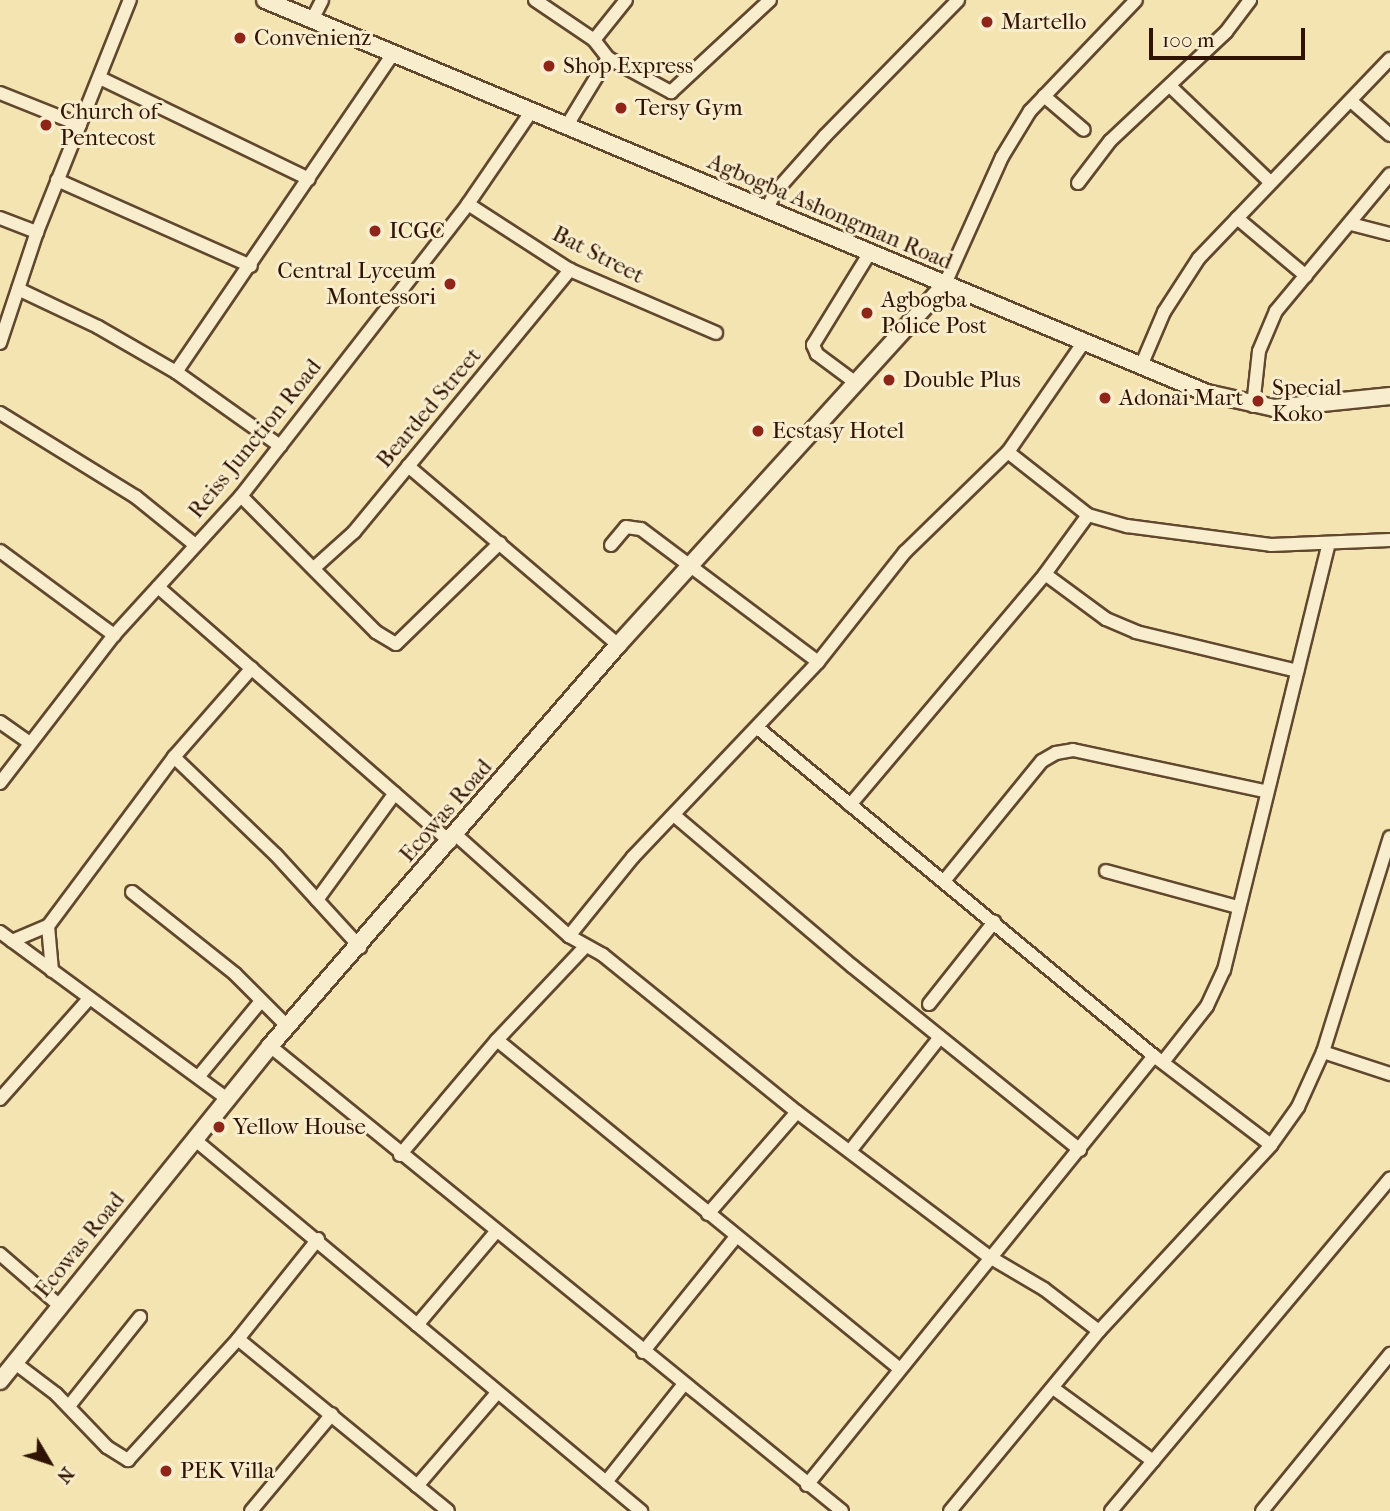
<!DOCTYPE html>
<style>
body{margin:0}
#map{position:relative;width:1390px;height:1511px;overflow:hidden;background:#f4e4b2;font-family:"IM FELL French Canon",serif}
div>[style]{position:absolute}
.roads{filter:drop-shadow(2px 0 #61472e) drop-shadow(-2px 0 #61472e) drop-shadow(0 2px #61472e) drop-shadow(0 -2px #61472e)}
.minor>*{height:12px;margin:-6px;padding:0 6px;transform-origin:6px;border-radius:6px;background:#f8edcd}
.tertiary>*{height:16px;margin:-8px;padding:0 8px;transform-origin:8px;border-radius:8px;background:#f8edcd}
.dots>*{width:19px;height:19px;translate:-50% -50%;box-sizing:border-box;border:4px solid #f8edcd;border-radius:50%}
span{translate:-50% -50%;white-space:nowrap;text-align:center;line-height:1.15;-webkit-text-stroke:6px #f8edcd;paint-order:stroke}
.poi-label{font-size:23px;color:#301302}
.left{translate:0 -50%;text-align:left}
.right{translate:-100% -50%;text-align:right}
.street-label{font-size:23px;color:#301302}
.north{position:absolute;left:14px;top:1427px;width:70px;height:70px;-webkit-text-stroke:5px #f8edcd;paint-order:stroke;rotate:129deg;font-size:19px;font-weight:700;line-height:28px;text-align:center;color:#301302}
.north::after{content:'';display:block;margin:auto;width:24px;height:32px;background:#301302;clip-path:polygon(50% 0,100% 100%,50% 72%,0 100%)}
.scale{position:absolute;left:1149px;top:28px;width:156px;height:32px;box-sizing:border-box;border:4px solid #301302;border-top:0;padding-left:9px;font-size:21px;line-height:24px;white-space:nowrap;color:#301302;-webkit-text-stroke:5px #f8edcd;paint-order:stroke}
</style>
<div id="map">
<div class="roads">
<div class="minor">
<i style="left:535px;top:0;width:71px;rotate:34.1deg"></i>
<i style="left:594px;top:40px;width:23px;rotate:52deg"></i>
<i style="left:608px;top:58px;width:72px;rotate:28.4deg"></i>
<i style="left:671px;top:92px;width:135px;rotate:-42.9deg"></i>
<i style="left:312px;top:20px;width:22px;rotate:-63deg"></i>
<i style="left:594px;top:40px;width:51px;rotate:-51.3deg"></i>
<i style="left:100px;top:78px;width:232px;rotate:25.8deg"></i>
<i style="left:1170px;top:86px;width:139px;rotate:43.8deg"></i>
<i style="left:0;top:93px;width:86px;rotate:21.8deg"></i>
<i style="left:1044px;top:96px;width:52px;rotate:40.4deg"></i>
<i style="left:1352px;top:102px;width:50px;rotate:41deg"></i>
<i style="left:566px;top:127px;width:81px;rotate:-58.7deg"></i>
<i style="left:57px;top:180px;width:212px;rotate:23.9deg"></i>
<i style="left:1078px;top:183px;width:53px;rotate:-52.7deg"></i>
<i style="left:1110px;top:141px;width:159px;rotate:-43.2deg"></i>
<i style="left:1226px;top:32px;width:40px;rotate:-53deg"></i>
<i style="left:468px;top:204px;width:121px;rotate:32.9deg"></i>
<i style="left:570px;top:270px;width:159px;rotate:23.3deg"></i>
<i style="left:766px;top:210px;width:21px;rotate:-62deg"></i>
<i style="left:776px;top:191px;width:74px;rotate:-48.3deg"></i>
<i style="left:825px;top:136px;width:190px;rotate:-45.6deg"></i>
<i style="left:0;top:218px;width:40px;rotate:21deg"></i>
<i style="left:1237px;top:218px;width:90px;rotate:40deg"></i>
<i style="left:1351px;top:224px;width:40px;rotate:14.4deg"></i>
<i style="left:944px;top:286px;width:141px;rotate:-65.8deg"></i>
<i style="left:1002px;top:157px;width:54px;rotate:-58.7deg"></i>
<i style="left:1030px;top:111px;width:153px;rotate:-46.3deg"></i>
<i style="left:18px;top:289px;width:89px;rotate:25.4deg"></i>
<i style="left:98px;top:327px;width:90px;rotate:30deg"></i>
<i style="left:176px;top:372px;width:128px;rotate:35.4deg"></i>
<i style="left:0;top:343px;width:117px;rotate:-71.6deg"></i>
<i style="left:37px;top:232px;width:250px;rotate:-68.2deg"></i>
<i style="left:1141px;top:366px;width:59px;rotate:-66.9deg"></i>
<i style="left:1164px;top:312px;width:64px;rotate:-57.1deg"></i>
<i style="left:1199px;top:258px;width:276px;rotate:-46.2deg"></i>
<i style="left:176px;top:372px;width:385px;rotate:-55.7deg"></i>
<i style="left:856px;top:383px;width:49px;rotate:-143.4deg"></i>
<i style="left:817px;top:354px;width:10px;rotate:-114deg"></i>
<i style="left:813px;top:345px;width:107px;rotate:-58.4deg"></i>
<i style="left:1253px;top:406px;width:55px;rotate:-83.8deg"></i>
<i style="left:1259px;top:351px;width:43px;rotate:-67deg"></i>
<i style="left:1276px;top:311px;width:178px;rotate:-50.2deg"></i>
<i style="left:0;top:413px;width:160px;rotate:31.7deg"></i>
<i style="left:136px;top:497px;width:75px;rotate:39deg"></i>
<i style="left:408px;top:466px;width:276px;rotate:40.4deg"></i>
<i style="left:241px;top:496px;width:192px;rotate:45.2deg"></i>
<i style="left:376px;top:632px;width:23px;rotate:31deg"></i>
<i style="left:396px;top:644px;width:145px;rotate:-44.2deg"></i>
<i style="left:1088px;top:515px;width:41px;rotate:15.8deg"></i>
<i style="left:1127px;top:526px;width:145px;rotate:7.5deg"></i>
<i style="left:1271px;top:545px;width:119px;rotate:-2.4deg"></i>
<i style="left:611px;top:545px;width:23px;rotate:-50deg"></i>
<i style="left:626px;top:527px;width:15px;rotate:8deg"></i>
<i style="left:641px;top:529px;width:221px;rotate:36.9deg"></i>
<i style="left:0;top:551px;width:142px;rotate:36.4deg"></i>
<i style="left:314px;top:568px;width:54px;rotate:-42deg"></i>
<i style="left:354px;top:532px;width:340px;rotate:-50.5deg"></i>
<i style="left:1045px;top:574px;width:76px;rotate:36.4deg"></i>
<i style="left:1106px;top:619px;width:33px;rotate:23deg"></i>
<i style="left:1136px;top:632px;width:166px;rotate:13.6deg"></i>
<i style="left:158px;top:587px;width:388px;rotate:41.1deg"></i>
<i style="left:0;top:722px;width:35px;rotate:35deg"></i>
<i style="left:759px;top:729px;width:513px;rotate:39.62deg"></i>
<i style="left:1154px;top:1056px;width:147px;rotate:37.3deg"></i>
<i style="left:174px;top:757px;width:141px;rotate:43.9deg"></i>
<i style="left:276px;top:855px;width:125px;rotate:47.6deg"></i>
<i style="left:0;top:783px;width:187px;rotate:-52.4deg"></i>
<i style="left:114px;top:635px;width:188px;rotate:-47.6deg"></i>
<i style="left:241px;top:496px;width:370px;rotate:-52.1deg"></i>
<i style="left:468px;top:204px;width:112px;rotate:-55.6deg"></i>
<i style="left:850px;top:805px;width:302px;rotate:-49.8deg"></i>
<i style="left:1045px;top:574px;width:73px;rotate:-53.9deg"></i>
<i style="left:1088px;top:515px;width:102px;rotate:-141.8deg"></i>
<i style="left:675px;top:816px;width:232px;rotate:40.3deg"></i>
<i style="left:852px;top:966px;width:293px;rotate:38.9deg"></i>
<i style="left:456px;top:835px;width:152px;rotate:41.8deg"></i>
<i style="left:569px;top:936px;width:39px;rotate:29deg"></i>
<i style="left:603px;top:955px;width:250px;rotate:39deg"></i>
<i style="left:797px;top:1112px;width:239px;rotate:37deg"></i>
<i style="left:988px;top:1256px;width:65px;rotate:30.5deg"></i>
<i style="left:1044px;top:1289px;width:69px;rotate:37.4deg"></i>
<i style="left:1106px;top:871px;width:137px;rotate:15.3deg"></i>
<i style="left:944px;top:881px;width:155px;rotate:-50.8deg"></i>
<i style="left:1042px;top:761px;width:16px;rotate:-30deg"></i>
<i style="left:1056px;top:753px;width:17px;rotate:-10deg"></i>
<i style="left:1073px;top:750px;width:196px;rotate:12.1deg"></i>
<i style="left:132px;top:892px;width:132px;rotate:38.5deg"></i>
<i style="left:235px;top:974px;width:75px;rotate:45deg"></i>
<i style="left:317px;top:900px;width:132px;rotate:-53.9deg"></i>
<i style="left:48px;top:926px;width:45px;rotate:84.9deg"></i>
<i style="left:0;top:932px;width:280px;rotate:36.3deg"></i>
<i style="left:569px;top:936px;width:102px;rotate:-51deg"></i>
<i style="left:633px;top:857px;width:269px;rotate:-46.5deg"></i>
<i style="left:818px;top:662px;width:140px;rotate:-51.7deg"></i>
<i style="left:905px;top:552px;width:144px;rotate:-44.2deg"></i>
<i style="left:1008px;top:452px;width:134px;rotate:-55.4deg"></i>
<i style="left:12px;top:941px;width:39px;rotate:-23deg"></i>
<i style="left:48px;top:926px;width:211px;rotate:-53.3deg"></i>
<i style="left:174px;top:757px;width:118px;rotate:-48.8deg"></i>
<i style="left:929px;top:1004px;width:105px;rotate:-51.6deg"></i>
<i style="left:497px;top:1040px;width:520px;rotate:39.23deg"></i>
<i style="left:270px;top:1046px;width:737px;rotate:39.11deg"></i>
<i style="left:1323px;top:1052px;width:71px;rotate:18.2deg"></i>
<i style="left:1163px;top:1062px;width:71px;rotate:-51.8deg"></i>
<i style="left:1207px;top:1006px;width:40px;rotate:-65deg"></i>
<i style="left:1224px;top:970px;width:437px;rotate:-76.2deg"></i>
<i style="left:199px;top:1076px;width:97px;rotate:-50.4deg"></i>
<i style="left:0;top:1099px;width:132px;rotate:-48.4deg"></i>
<i style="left:194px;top:1139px;width:582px;rotate:39.77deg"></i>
<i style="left:850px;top:1151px;width:145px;rotate:-51.7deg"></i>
<i style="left:400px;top:1155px;width:150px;rotate:-49.9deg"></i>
<i style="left:497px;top:1040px;width:129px;rotate:-46.6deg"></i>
<i style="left:708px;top:1214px;width:135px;rotate:-48.9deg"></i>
<i style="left:0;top:1254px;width:79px;rotate:40.9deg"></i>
<i style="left:417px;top:1325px;width:122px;rotate:-49.7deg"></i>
<i style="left:238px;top:1339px;width:271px;rotate:39.3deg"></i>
<i style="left:643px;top:1352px;width:146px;rotate:-51.1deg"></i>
<i style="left:15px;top:1363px;width:51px;rotate:37.1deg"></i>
<i style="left:56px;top:1394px;width:74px;rotate:46.1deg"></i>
<i style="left:107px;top:1447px;width:25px;rotate:32deg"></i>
<i style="left:128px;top:1460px;width:164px;rotate:-47.7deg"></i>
<i style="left:238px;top:1339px;width:128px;rotate:-51.3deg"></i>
<i style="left:1053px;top:1388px;width:124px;rotate:36.1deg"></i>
<i style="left:69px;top:1406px;width:114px;rotate:-51.4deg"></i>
<i style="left:606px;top:1482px;width:125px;rotate:-51.5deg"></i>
<i style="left:807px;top:1485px;width:552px;rotate:-51.03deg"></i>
<i style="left:417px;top:1486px;width:123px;rotate:-49.3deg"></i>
<i style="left:251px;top:1511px;width:126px;rotate:-50.1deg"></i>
<i style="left:950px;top:1511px;width:234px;rotate:-50.4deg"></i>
<i style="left:1099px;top:1331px;width:253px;rotate:-47.2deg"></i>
<i style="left:1271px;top:1145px;width:47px;rotate:-54.6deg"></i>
<i style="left:1298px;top:1107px;width:60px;rotate:-65.6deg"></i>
<i style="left:1323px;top:1052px;width:225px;rotate:-72.7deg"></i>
<i style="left:1111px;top:1511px;width:434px;rotate:-50deg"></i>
<i style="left:1262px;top:1511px;width:203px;rotate:-50.8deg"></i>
</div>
<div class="tertiary">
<i style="left:265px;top:0;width:1021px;rotate:22.65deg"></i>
<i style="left:1207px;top:393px;width:69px;rotate:12.6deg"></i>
<i style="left:1274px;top:408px;width:117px;rotate:-5.9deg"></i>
<i style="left:0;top:1381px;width:430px;rotate:-51.1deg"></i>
<i style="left:270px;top:1046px;width:531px;rotate:-49.05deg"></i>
<i style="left:618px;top:645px;width:485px;rotate:-47.8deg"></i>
</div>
</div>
<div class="dots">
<i style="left:987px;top:22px;background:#8f2418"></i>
<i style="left:240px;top:38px;background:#8f2418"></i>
<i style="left:549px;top:66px;background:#8f2418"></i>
<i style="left:621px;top:108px;background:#8f2418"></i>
<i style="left:46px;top:125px;background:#8f2418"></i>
<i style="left:375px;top:231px;background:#8f2418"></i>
<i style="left:450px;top:284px;background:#8f2418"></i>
<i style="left:867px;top:313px;background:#8f2418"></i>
<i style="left:889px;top:380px;background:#8f2418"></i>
<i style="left:1105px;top:398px;background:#8f2418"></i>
<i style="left:1258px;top:401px;background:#8f2418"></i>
<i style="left:758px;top:431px;background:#8f2418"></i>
<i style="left:219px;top:1127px;background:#8f2418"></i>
<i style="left:166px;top:1471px;background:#8f2418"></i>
</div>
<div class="poi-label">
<span class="left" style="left:1001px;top:22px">Martello</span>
<span class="left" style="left:254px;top:38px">Convenienz</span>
<span class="left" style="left:563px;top:66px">Shop Express</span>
<span class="left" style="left:635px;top:108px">Tersy Gym</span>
<span class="left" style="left:60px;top:125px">Church of<br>Pentecost</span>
<span class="left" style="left:389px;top:231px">ICGC</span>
<span class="right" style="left:436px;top:284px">Central Lyceum<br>Montessori</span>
<span class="left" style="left:881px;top:313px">Agbogba<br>Police Post</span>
<span class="left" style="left:903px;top:380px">Double Plus</span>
<span class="left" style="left:1272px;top:401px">Special<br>Koko</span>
<span class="left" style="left:1119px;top:398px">Adonai Mart</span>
<span class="left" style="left:772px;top:431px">Ecstasy Hotel</span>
<span class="left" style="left:233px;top:1127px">Yellow House</span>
<span class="left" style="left:180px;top:1471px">PEK Villa</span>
</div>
<div class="street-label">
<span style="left:830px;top:212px;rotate:23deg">Agbogba Ashongman Road</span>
<span style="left:598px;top:255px;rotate:27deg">Bat Street</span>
<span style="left:429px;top:408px;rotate:-50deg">Bearded Street</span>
<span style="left:255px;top:439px;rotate:-51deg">Reiss Junction Road</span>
<span style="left:446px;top:811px;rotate:-49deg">Ecowas Road</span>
<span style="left:80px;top:1245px;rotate:-51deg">Ecowas Road</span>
</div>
<div class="north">N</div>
<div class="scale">100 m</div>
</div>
